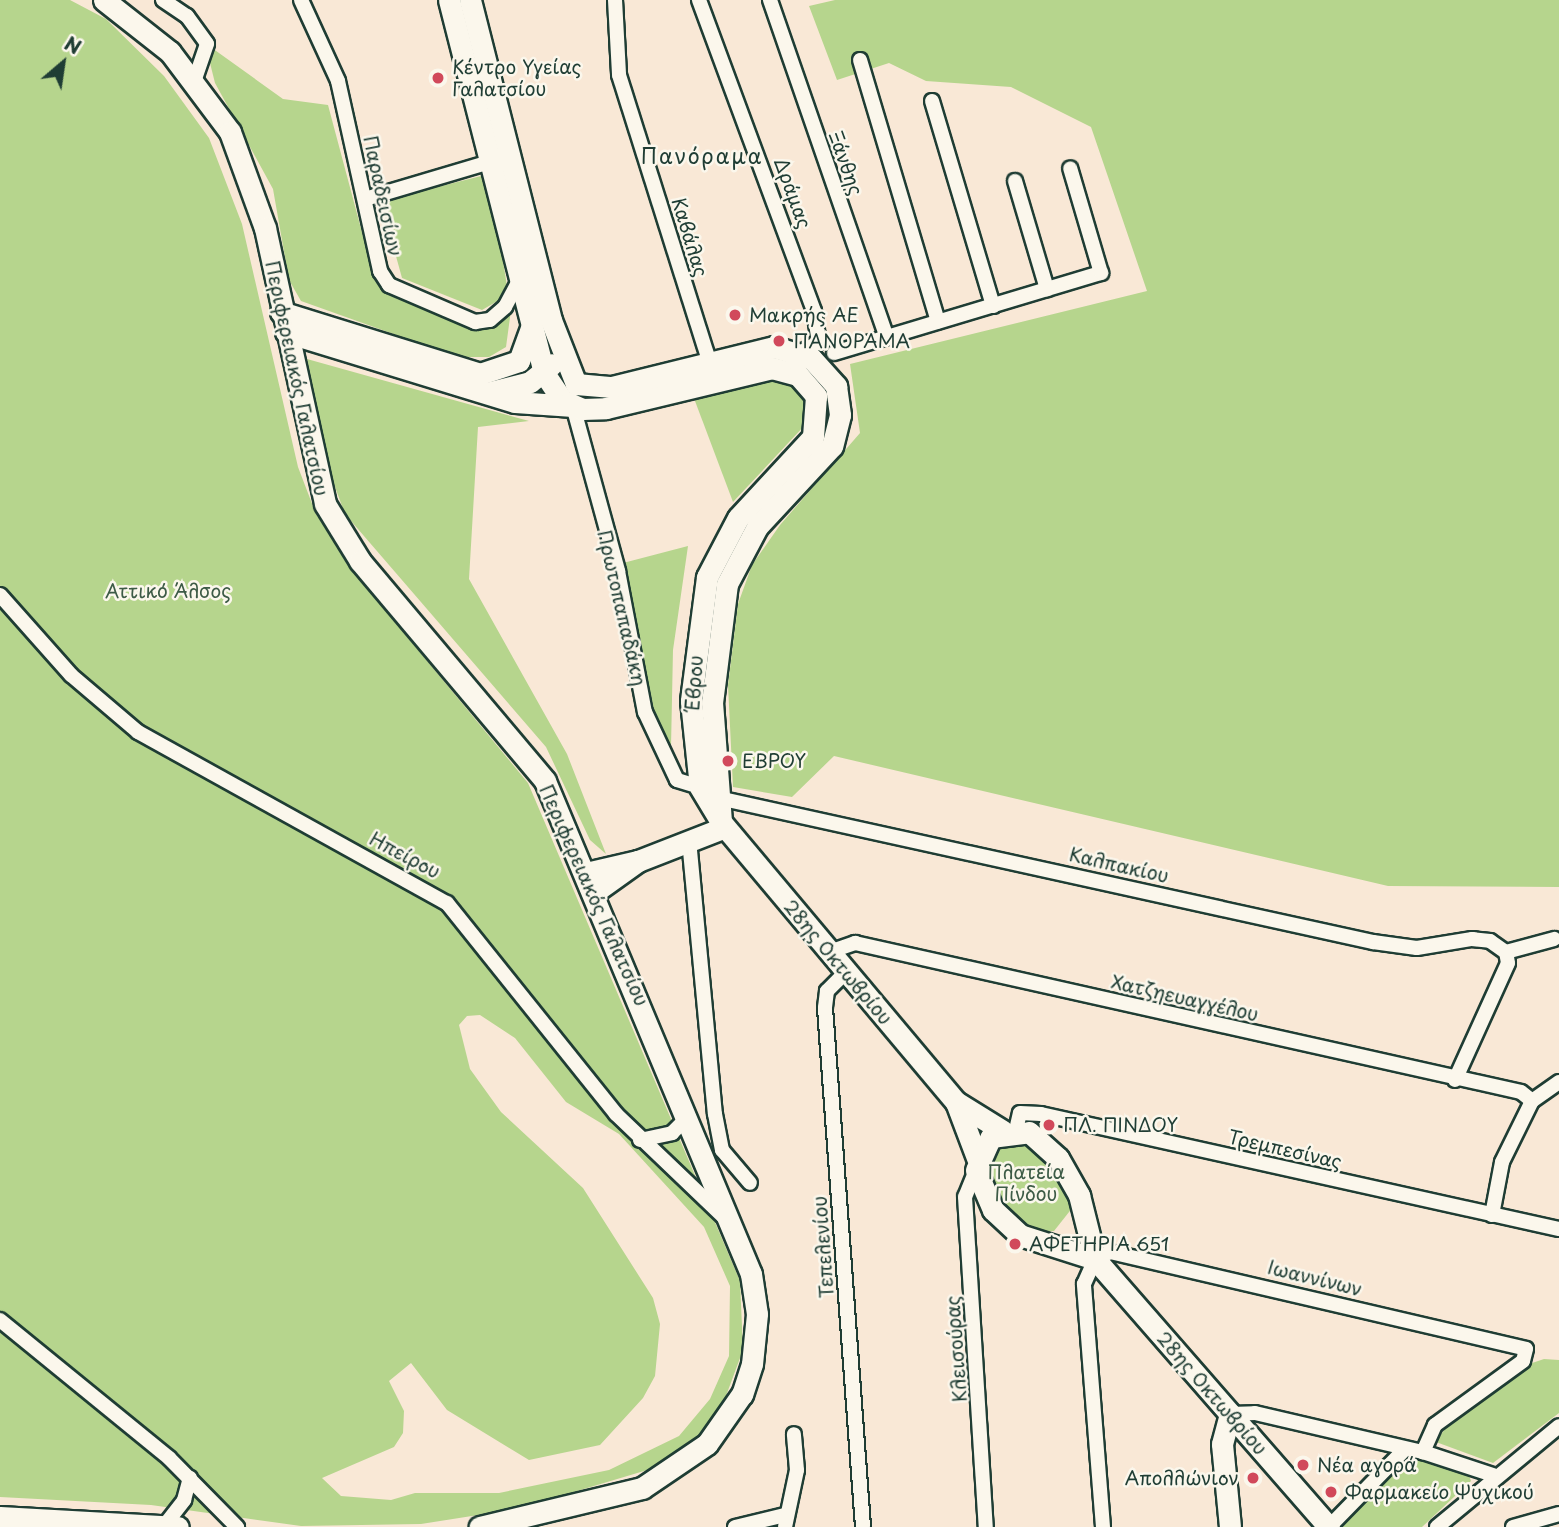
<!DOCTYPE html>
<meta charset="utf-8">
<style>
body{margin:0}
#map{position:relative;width:1559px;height:1527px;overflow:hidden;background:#f9e8d6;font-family:"Playpen Sans",sans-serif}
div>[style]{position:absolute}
.green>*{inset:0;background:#b6d58d}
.roads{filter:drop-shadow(2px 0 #1f3d34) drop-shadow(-2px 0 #1f3d34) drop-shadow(0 2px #1f3d34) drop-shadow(0 -2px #1f3d34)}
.street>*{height:14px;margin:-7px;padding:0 7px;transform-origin:7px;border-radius:7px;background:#fbf7ec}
.secondary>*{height:21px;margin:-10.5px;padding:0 10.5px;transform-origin:10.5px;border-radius:10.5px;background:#fbf7ec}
.dots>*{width:19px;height:19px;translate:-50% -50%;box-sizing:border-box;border:4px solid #fbf7ec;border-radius:50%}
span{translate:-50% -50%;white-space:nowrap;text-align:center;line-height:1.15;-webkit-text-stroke:5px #fbf7ec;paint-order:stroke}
.poi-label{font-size:19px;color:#1f3d34}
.left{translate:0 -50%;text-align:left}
.right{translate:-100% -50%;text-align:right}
.street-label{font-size:19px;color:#1f3d34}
.park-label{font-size:19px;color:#3d5b46}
.neighbourhood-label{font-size:21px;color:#1f3d34;letter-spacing:2px}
.north{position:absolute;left:28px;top:28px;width:70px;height:70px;-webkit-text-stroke:5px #fbf7ec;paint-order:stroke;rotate:29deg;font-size:19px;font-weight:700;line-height:28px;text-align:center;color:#1f3d34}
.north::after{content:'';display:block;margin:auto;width:24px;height:32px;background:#1f3d34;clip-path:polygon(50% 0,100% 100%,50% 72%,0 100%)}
</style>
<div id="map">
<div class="green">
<i style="clip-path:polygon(evenodd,0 0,70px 0,106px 19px,164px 76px,209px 138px,242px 224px,298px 467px,316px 514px,375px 598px,528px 783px,740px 1281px,743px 1350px,723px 1404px,693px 1442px,654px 1468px,517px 1509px,421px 1524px,301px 1526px,151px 1505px,0 1497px,0 0,480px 1015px,515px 1038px,566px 1102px,619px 1134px,704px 1227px,730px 1286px,729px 1356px,710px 1399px,679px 1436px,609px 1470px,499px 1493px,415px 1493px,391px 1500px,341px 1496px,322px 1478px,394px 1447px,403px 1433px,404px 1411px,389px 1381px,411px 1363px,447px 1410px,529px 1460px,600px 1445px,643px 1398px,655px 1376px,660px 1324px,653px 1298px,583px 1188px,501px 1112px,470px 1069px,459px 1025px,467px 1016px,480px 1015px)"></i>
<i style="clip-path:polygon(835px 0,1559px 0,1559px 887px,1388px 886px,834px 756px,792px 797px,733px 787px,728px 685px,738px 604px,752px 565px,780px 525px,860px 433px,850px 364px,1147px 291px,1091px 127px,1011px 87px,926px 81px,889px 63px,837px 80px,809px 6px)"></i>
<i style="clip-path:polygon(205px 43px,283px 99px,328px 105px,375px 281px,465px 327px,490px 325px,511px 310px,506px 347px,489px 357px,458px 357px,301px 301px,289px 280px,273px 189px,215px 83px)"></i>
<i style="clip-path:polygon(489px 174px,507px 286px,501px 299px,482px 310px,402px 278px,383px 209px,386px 200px)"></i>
<i style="clip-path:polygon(307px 359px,529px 421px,478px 427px,469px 579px,567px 754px,606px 854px,590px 840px,546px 747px,345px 514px,322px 452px)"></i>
<i style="clip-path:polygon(759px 375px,791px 380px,809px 400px,806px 424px,733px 502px,692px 393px)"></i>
<i style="clip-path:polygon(688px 546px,673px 650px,671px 747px,656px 720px,623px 563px)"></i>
<i style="clip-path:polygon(1016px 1135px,1053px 1161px,1073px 1207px,1054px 1231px,1033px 1233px,999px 1206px,983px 1158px,988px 1149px)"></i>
<i style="clip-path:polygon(1544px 1359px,1559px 1360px,1559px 1413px,1493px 1463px,1436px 1442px,1450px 1421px,1523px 1366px)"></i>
<i style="clip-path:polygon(1408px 1456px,1466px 1468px,1471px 1481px,1422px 1527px,1340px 1527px)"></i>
</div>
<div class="roads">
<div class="street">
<i style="left:163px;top:0;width:29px;rotate:34deg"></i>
<i style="left:187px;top:16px;width:34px;rotate:54deg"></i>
<i style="left:207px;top:44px;width:37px;rotate:109deg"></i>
<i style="left:301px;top:0;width:89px;rotate:65.4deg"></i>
<i style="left:338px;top:81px;width:195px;rotate:77.5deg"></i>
<i style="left:380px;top:271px;width:17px;rotate:57deg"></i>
<i style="left:389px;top:285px;width:94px;rotate:23.3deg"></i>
<i style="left:475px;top:322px;width:15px;rotate:-8deg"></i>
<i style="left:490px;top:320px;width:20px;rotate:-41deg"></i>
<i style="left:505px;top:307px;width:32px;rotate:-62deg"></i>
<i style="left:615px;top:0;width:75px;rotate:86.9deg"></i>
<i style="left:619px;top:75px;width:300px;rotate:72.5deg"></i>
<i style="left:699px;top:0;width:332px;rotate:69.7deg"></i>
<i style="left:814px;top:311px;width:31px;rotate:81deg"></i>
<i style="left:819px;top:342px;width:22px;rotate:150deg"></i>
<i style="left:770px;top:0;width:357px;rotate:70.9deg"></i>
<i style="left:860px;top:60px;width:273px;rotate:73.4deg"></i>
<i style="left:932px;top:101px;width:214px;rotate:73.4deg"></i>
<i style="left:1015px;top:181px;width:113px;rotate:73.5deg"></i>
<i style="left:365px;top:199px;width:138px;rotate:-16.5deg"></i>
<i style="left:834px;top:353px;width:279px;rotate:-16.7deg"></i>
<i style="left:1101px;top:273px;width:109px;rotate:-106.4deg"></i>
<i style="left:573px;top:406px;width:171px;rotate:74.7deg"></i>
<i style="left:618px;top:571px;width:144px;rotate:79.2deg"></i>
<i style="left:645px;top:712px;width:75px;rotate:64.8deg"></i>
<i style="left:677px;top:780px;width:24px;rotate:17deg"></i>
<i style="left:0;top:595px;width:107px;rotate:48.4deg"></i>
<i style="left:71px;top:675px;width:88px;rotate:40.4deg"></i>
<i style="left:138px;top:732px;width:353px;rotate:29deg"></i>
<i style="left:447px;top:903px;width:270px;rotate:51.3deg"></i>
<i style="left:616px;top:1114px;width:151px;rotate:43.7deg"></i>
<i style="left:723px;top:799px;width:666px;rotate:12.41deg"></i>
<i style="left:1373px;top:942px;width:44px;rotate:7.8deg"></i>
<i style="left:1417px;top:948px;width:56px;rotate:-9.3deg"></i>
<i style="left:1472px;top:939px;width:18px;rotate:6deg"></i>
<i style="left:1490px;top:941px;width:19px;rotate:35deg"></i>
<i style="left:689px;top:840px;width:275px;rotate:84.6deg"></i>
<i style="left:715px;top:1114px;width:37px;rotate:79deg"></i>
<i style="left:722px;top:1150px;width:43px;rotate:49.7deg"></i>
<i style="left:829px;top:952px;width:28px;rotate:-19deg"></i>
<i style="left:855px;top:943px;width:682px;rotate:12.61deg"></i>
<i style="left:1521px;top:1092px;width:14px;rotate:39deg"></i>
<i style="left:1506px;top:952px;width:50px;rotate:-15.2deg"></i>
<i style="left:846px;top:972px;width:27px;rotate:135deg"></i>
<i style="left:827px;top:991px;width:17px;rotate:97deg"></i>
<i style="left:825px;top:1008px;width:520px;rotate:85.81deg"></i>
<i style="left:1455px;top:1080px;width:128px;rotate:-65.6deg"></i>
<i style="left:1508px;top:963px;width:11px;rotate:-100deg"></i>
<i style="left:1532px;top:1101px;width:33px;rotate:-35deg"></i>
<i style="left:1016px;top:1130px;width:17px;rotate:-77deg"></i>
<i style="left:1020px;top:1113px;width:21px;rotate:3deg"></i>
<i style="left:1041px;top:1114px;width:531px;rotate:12.52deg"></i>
<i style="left:640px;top:1140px;width:33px;rotate:-12deg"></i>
<i style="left:672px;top:1133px;width:23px;rotate:-45deg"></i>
<i style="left:976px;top:1170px;width:29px;rotate:112deg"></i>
<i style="left:965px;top:1197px;width:331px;rotate:86.4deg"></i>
<i style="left:1492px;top:1215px;width:54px;rotate:-79.3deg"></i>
<i style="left:1502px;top:1162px;width:68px;rotate:-63.8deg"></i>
<i style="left:0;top:1320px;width:218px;rotate:39.2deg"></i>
<i style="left:169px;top:1458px;width:97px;rotate:45.4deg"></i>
<i style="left:1230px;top:1414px;width:25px;rotate:-2deg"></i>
<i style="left:1255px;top:1413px;width:172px;rotate:13.1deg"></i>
<i style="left:1423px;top:1452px;width:74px;rotate:18.2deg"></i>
<i style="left:164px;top:1526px;width:33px;rotate:-52deg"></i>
<i style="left:184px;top:1500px;width:23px;rotate:-75deg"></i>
<i style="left:735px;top:1527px;width:51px;rotate:-13.5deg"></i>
<i style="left:785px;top:1527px;width:58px;rotate:-78.1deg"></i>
<i style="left:797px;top:1470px;width:36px;rotate:-95deg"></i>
<i style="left:1103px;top:1527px;width:244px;rotate:-94.5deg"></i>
<i style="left:1084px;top:1284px;width:27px;rotate:-66deg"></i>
<i style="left:1095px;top:1259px;width:17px;rotate:-25deg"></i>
<i style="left:1110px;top:1252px;width:427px;rotate:13.1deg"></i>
<i style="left:1526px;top:1349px;width:12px;rotate:104deg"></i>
<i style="left:1523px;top:1361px;width:109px;rotate:144deg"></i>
<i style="left:1435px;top:1425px;width:30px;rotate:114deg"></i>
<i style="left:1329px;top:1527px;width:109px;rotate:-45.7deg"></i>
<i style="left:1437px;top:1527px;width:158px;rotate:-39.6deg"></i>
<i style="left:1513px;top:1527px;width:48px;rotate:-15.8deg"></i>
</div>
<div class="secondary">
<i style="left:104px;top:0;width:84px;rotate:38.2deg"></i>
<i style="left:170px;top:52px;width:100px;rotate:53.1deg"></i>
<i style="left:230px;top:132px;width:102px;rotate:70deg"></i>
<i style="left:265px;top:228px;width:282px;rotate:77.7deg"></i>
<i style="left:325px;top:504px;width:67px;rotate:58.4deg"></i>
<i style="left:360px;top:561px;width:287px;rotate:49.9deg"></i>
<i style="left:545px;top:781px;width:534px;rotate:67.32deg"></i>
<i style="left:751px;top:1274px;width:40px;rotate:81.5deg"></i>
<i style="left:757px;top:1314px;width:50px;rotate:95.7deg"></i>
<i style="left:752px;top:1364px;width:32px;rotate:108deg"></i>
<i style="left:742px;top:1394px;width:61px;rotate:125deg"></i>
<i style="left:707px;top:1444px;width:78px;rotate:145.9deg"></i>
<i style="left:642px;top:1488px;width:167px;rotate:166.5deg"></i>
<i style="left:449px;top:0;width:385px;rotate:75.7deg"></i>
<i style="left:544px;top:373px;width:32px;rotate:56deg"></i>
<i style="left:562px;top:400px;width:22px;rotate:24deg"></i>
<i style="left:582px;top:409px;width:24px;rotate:-2deg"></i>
<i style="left:606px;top:408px;width:171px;rotate:-13.5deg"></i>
<i style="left:772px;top:368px;width:27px;rotate:15deg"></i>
<i style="left:798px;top:375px;width:28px;rotate:49deg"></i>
<i style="left:816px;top:396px;width:41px;rotate:94.2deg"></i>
<i style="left:813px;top:437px;width:110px;rotate:132.8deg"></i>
<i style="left:738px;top:518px;width:67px;rotate:117.7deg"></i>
<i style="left:707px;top:577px;width:125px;rotate:97.4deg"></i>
<i style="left:691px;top:701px;width:86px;rotate:84deg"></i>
<i style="left:700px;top:787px;width:41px;rotate:59deg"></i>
<i style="left:721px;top:822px;width:366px;rotate:50deg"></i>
<i style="left:956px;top:1102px;width:55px;rotate:31.7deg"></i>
<i style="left:470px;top:0;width:330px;rotate:75.8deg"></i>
<i style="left:551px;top:320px;width:69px;rotate:68.7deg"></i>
<i style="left:576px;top:384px;width:36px;rotate:5deg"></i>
<i style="left:612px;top:387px;width:167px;rotate:-13.9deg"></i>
<i style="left:774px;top:347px;width:39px;rotate:17deg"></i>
<i style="left:811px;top:358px;width:38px;rotate:48deg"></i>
<i style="left:836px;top:386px;width:29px;rotate:82deg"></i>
<i style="left:840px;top:415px;width:32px;rotate:104deg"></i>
<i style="left:832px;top:446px;width:110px;rotate:132.8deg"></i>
<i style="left:757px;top:527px;width:64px;rotate:117.8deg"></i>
<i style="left:727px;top:584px;width:119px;rotate:97.2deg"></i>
<i style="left:712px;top:702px;width:120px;rotate:85.7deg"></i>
<i style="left:281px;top:312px;width:208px;rotate:17.3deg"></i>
<i style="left:480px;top:374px;width:41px;rotate:-18.4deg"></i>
<i style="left:519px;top:361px;width:35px;rotate:-70deg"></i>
<i style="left:286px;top:332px;width:239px;rotate:17deg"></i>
<i style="left:515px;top:402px;width:58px;rotate:3.9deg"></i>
<i style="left:491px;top:392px;width:40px;rotate:-14.4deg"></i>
<i style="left:530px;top:382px;width:28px;rotate:-39deg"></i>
<i style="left:586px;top:873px;width:53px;rotate:-13deg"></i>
<i style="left:638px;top:861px;width:93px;rotate:-21.3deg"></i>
<i style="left:596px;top:891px;width:52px;rotate:-35.5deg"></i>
<i style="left:956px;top:1102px;width:60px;rotate:69.4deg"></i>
<i style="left:1095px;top:1259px;width:79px;rotate:-162.3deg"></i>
<i style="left:1020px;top:1235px;width:37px;rotate:-137deg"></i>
<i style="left:993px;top:1210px;width:43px;rotate:-113deg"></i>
<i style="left:976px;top:1170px;width:36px;rotate:-66deg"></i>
<i style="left:991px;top:1137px;width:38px;rotate:-7deg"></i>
<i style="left:1029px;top:1132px;width:39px;rotate:42deg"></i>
<i style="left:1058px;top:1158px;width:43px;rotate:60.4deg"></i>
<i style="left:1079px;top:1195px;width:66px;rotate:76deg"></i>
<i style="left:1095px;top:1259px;width:356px;rotate:48.9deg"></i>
<i style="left:1230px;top:1414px;width:31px;rotate:105deg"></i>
<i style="left:1222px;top:1444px;width:83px;rotate:84.5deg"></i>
<i style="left:0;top:1517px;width:178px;rotate:3.2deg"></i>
</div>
</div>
<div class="dots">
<i style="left:438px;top:78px;background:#d1495b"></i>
<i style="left:735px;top:315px;background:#d1495b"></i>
<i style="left:779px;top:341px;background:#d1495b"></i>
<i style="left:728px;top:761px;background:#d1495b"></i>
<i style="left:1049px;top:1125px;background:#d1495b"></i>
<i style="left:1015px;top:1244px;background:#d1495b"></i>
<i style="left:1303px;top:1465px;background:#d1495b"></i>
<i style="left:1253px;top:1478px;background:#d1495b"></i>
<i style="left:1331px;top:1492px;background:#d1495b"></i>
</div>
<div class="poi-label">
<span class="left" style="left:452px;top:78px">Κέντρο Υγείας<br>Γαλατσίου</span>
<span class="left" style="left:749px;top:315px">Μακρής ΑΕ</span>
<span class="left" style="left:793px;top:341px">ΠΑΝΟΡΑΜΑ</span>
<span class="left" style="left:742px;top:761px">ΕΒΡΟΥ</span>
<span class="left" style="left:1063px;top:1125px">ΠΛ. ΠΙΝΔΟΥ</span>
<span class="left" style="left:1029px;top:1244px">ΑΦΕΤΗΡΙΑ 651</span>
<span class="left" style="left:1317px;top:1465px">Νέα αγορά</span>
<span class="right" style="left:1239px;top:1478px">Απολλώνιον</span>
<span class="left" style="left:1345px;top:1492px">Φαρμακείο Ψυχικού</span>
</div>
<div class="street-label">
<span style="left:846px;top:163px;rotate:71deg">Ξάνθης</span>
<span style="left:793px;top:193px;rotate:70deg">Δράμας</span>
<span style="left:383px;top:196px;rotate:78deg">Παραδεισίων</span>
<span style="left:690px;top:237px;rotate:73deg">Καβάλας</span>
<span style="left:297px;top:378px;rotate:78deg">Περιφερειακός Γαλατσίου</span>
<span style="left:622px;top:608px;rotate:77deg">Πρωτοπαπαδάκη</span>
<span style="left:694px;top:683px;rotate:-86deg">Έβρου</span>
<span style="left:405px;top:855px;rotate:28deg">Ηπείρου</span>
<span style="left:1119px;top:865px;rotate:13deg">Καλπακίου</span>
<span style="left:594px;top:895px;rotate:66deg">Περιφερειακός Γαλατσίου</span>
<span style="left:838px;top:962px;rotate:50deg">28ης Οκτωβρίου</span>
<span style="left:1185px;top:998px;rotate:13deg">Χατζηευαγγέλου</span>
<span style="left:1285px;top:1149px;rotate:13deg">Τρεμπεσίνας</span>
<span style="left:823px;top:1247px;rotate:-94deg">Τεπελενίου</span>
<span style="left:1315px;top:1278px;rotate:14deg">Ιωαννίνων</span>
<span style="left:956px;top:1349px;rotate:-94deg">Κλεισούρας</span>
<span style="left:1212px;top:1393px;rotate:49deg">28ης Οκτωβρίου</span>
</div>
<div class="park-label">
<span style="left:168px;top:591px">Αττικό Άλσος</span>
<span style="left:1026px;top:1183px">Πλατεία<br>Πίνδου</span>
</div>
<div class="neighbourhood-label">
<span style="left:702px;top:155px">Πανόραμα</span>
</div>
<div class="north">N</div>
</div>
